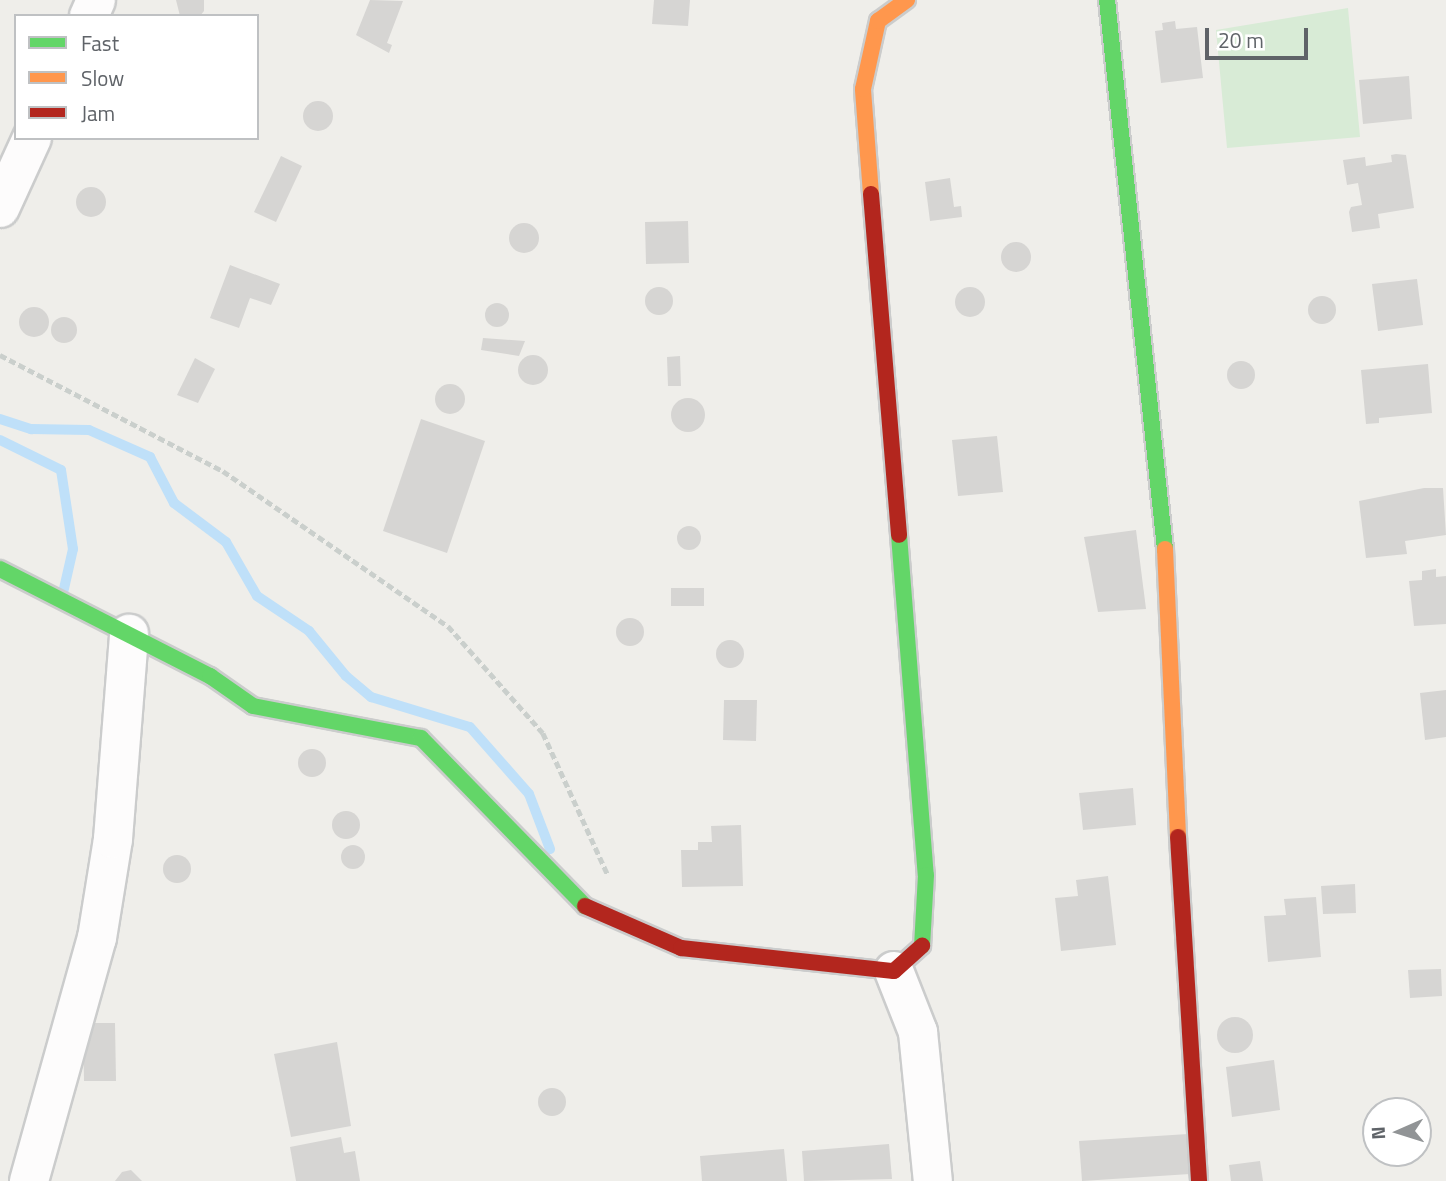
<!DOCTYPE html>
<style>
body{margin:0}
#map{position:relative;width:1446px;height:1181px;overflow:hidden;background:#efeeea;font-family:"Titillium Web",sans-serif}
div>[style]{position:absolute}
.green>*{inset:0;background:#d8ebd6}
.stream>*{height:10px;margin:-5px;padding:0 5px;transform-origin:5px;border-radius:5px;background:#bfe0f9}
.building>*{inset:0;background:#d6d5d3}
.round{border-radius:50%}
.path>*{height:4.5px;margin-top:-2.25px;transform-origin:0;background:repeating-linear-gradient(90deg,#cacfcc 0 7px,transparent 0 10.5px)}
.roads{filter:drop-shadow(2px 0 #cbcccc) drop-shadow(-2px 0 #cbcccc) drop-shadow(0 2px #cbcccc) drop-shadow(0 -2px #cbcccc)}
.street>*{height:38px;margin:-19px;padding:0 19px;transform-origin:19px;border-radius:19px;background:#fdfcfc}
.fast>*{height:16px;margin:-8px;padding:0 8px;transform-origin:8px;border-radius:8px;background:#63d668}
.slow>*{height:16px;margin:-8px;padding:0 8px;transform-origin:8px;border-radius:8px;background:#ff974d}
.jam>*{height:16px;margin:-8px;padding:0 8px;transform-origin:8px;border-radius:8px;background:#b3261e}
span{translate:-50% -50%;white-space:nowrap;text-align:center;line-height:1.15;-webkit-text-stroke:7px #fff;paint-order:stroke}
.legend{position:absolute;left:14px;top:14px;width:245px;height:126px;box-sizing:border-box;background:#fff;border:2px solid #bfc1c3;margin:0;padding:9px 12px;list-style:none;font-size:21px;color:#5f6368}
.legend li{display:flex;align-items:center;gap:14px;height:35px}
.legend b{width:35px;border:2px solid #bfc1c3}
.north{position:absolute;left:1362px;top:1097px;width:70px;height:70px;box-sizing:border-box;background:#fff;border:2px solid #bfc1c3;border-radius:50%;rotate:267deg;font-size:19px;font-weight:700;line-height:28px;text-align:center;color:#5f6368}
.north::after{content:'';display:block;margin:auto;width:24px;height:32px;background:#919496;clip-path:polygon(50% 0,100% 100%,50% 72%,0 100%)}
.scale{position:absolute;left:1205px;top:28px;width:103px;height:32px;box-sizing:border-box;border:4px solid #5f6368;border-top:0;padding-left:9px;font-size:21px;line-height:24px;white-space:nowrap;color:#5f6368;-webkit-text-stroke:5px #fff;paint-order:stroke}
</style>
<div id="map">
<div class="green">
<i style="clip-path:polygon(1348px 8px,1360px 137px,1227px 148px,1216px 30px)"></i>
</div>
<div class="stream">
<i style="left:0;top:419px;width:33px;rotate:18deg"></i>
<i style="left:31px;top:429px;width:58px;rotate:1deg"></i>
<i style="left:89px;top:430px;width:67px;rotate:23.9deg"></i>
<i style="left:150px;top:457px;width:52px;rotate:62.4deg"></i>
<i style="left:174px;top:503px;width:65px;rotate:36.9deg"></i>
<i style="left:226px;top:542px;width:62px;rotate:60.1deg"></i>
<i style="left:257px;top:596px;width:63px;rotate:33.9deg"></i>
<i style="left:309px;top:631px;width:58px;rotate:50.6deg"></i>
<i style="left:346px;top:676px;width:33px;rotate:40deg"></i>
<i style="left:371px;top:697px;width:103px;rotate:16.9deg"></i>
<i style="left:470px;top:727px;width:89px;rotate:48.6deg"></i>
<i style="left:529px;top:794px;width:59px;rotate:69.1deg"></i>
<i style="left:0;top:440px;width:68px;rotate:26.2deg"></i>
<i style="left:61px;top:470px;width:80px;rotate:81.4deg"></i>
<i style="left:73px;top:549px;width:45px;rotate:102.8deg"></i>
</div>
<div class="building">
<i style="clip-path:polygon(176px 0,204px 0,204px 11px,200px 16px,180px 16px)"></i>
<i style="clip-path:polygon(370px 0,403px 1px,387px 43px,392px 45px,389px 53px,356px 35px)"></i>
<i style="clip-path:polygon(654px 0,690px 0,688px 26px,652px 24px)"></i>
<i style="clip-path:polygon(1175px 21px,1176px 29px,1197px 27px,1203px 78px,1161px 83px,1155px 31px,1163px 30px,1162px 23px)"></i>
<i style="clip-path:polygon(1409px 76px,1412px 119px,1363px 124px,1359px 80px)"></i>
<i class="round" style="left:303px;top:101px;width:30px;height:30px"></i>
<i style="clip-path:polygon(1396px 154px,1406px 155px,1414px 208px,1378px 214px,1380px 228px,1352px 232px,1349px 212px,1351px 207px,1362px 205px,1358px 183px,1347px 185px,1343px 160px,1365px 157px,1366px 166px,1392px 162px,1391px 155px)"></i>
<i style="clip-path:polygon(281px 156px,302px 166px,276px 222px,254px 212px)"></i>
<i style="clip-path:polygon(950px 178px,954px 207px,961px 206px,962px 217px,930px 221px,925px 182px)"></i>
<i class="round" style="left:76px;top:187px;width:30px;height:30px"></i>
<i style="clip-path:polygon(688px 221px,689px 263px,646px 264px,645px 222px)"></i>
<i class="round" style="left:509px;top:223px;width:30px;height:30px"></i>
<i class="round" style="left:1001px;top:242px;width:30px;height:30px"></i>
<i style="clip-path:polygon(230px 265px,280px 284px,271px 305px,250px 298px,239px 328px,210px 318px)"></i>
<i style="clip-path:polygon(1417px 279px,1423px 325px,1378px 331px,1372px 284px)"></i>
<i class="round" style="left:955px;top:287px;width:30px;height:30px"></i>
<i class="round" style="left:645px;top:287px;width:28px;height:28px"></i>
<i class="round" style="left:1308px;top:296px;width:28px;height:28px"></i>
<i class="round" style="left:485px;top:303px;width:24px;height:24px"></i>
<i class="round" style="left:19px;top:307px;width:30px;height:30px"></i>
<i class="round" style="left:51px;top:317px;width:26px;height:26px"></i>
<i style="clip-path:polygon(483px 338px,525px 341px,519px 356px,481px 350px)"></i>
<i class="round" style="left:518px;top:355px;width:30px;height:30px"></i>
<i style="clip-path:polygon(680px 356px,681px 386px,668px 386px,667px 357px)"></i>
<i style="clip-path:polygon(195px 358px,215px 369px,198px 403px,177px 395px)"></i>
<i class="round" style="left:1227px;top:361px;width:28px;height:28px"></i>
<i style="clip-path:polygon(1428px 364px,1432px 413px,1379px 418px,1379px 423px,1366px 424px,1361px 370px)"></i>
<i class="round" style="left:435px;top:384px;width:30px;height:30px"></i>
<i class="round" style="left:671px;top:398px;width:34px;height:34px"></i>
<i style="clip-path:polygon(421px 419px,485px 441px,447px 553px,383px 531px)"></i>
<i style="clip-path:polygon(997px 436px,1003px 492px,958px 496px,952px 440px)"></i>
<i style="clip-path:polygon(1424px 488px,1443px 488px,1446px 535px,1405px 541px,1407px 554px,1366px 558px,1359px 501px)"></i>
<i class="round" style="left:677px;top:526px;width:24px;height:24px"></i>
<i style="clip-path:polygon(1136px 530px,1146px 609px,1098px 612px,1084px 537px)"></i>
<i style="clip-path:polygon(1436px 569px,1436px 577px,1446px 576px,1446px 624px,1414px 626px,1409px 581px,1422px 580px,1422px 571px)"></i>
<i style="clip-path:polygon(671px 588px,704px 588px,704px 606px,671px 606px)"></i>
<i class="round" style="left:616px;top:618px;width:28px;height:28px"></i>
<i class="round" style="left:716px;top:640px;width:28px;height:28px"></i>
<i style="clip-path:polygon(1446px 690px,1446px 737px,1425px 740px,1420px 693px)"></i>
<i style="clip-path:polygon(724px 700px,757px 700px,756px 741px,723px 740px)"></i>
<i class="round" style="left:298px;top:749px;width:28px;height:28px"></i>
<i style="clip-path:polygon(1133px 788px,1136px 825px,1083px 830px,1079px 793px)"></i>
<i class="round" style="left:332px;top:811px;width:28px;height:28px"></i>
<i style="clip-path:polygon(741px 825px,743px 886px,682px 887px,681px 850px,698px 850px,698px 842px,712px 842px,711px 826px)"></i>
<i class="round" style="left:341px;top:845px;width:24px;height:24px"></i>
<i class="round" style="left:163px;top:855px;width:28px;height:28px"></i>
<i style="clip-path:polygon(1108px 876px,1116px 945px,1061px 951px,1055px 898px,1078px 896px,1076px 880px)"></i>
<i style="clip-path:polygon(1355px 884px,1356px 913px,1323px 914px,1321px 886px)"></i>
<i style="clip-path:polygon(1316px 897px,1321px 957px,1268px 962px,1264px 916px,1286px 915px,1284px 899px)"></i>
<i style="clip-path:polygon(1441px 969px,1442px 996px,1410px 998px,1408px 970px)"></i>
<i class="round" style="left:1217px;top:1017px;width:36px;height:36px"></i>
<i style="clip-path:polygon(83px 1023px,115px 1023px,116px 1081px,84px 1081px)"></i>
<i style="clip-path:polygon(337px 1042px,351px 1126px,291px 1137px,274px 1054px)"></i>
<i style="clip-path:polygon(1274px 1060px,1280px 1110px,1232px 1117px,1226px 1067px)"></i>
<i class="round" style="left:538px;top:1088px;width:28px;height:28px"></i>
<i style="clip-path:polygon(1188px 1134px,1190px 1174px,1082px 1181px,1079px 1141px)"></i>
<i style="clip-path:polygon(341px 1137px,344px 1153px,355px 1151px,360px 1181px,296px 1181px,290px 1147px)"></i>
<i style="clip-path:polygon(889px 1144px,892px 1179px,804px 1181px,802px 1151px)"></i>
<i style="clip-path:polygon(784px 1149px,787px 1181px,702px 1181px,700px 1156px)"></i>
<i style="clip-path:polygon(1260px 1161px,1263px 1181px,1231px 1181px,1229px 1165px)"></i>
<i style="clip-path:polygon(131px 1170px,142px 1181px,115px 1181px,122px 1172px)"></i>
</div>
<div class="path">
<i style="left:0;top:355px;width:251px;rotate:27.5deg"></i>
<i style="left:223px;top:471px;width:273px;rotate:34.6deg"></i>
<i style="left:448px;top:626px;width:143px;rotate:48.4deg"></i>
<i style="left:543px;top:733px;width:156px;rotate:65.4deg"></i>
</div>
<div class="roads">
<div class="street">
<i style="left:89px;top:16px;width:17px;rotate:-66deg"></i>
<i style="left:0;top:208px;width:77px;rotate:-65.4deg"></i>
<i style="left:894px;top:971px;width:66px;rotate:68.5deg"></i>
<i style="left:918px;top:1032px;width:150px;rotate:84.3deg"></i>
<i style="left:29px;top:1181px;width:252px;rotate:-74.4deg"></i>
<i style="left:97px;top:938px;width:100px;rotate:-80.8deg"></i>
<i style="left:113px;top:839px;width:206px;rotate:-85.5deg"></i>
</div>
<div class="fast">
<i style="left:1107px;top:0;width:552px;rotate:83.97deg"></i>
<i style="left:899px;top:535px;width:341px;rotate:85.5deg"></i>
<i style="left:926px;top:875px;width:71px;rotate:93.2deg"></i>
<i style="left:0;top:569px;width:236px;rotate:27deg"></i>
<i style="left:210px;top:676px;width:52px;rotate:34.9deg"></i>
<i style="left:253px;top:706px;width:171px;rotate:10.8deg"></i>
<i style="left:421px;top:738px;width:235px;rotate:45.7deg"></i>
</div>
<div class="slow">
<i style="left:871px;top:194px;width:105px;rotate:-94.4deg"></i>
<i style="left:863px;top:89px;width:70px;rotate:-77.6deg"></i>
<i style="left:878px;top:21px;width:36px;rotate:-36deg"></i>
<i style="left:1165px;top:549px;width:288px;rotate:87.4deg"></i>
</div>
<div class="jam">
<i style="left:871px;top:194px;width:342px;rotate:85.3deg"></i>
<i style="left:1178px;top:837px;width:345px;rotate:86.5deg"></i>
<i style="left:585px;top:906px;width:105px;rotate:23.6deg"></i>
<i style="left:681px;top:948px;width:214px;rotate:6.2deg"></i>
<i style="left:894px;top:971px;width:38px;rotate:-42deg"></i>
</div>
</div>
<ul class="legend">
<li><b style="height:9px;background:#63d668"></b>Fast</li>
<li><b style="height:9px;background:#ff974d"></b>Slow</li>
<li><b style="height:9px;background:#b3261e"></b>Jam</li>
</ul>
<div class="north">N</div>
<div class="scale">20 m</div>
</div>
